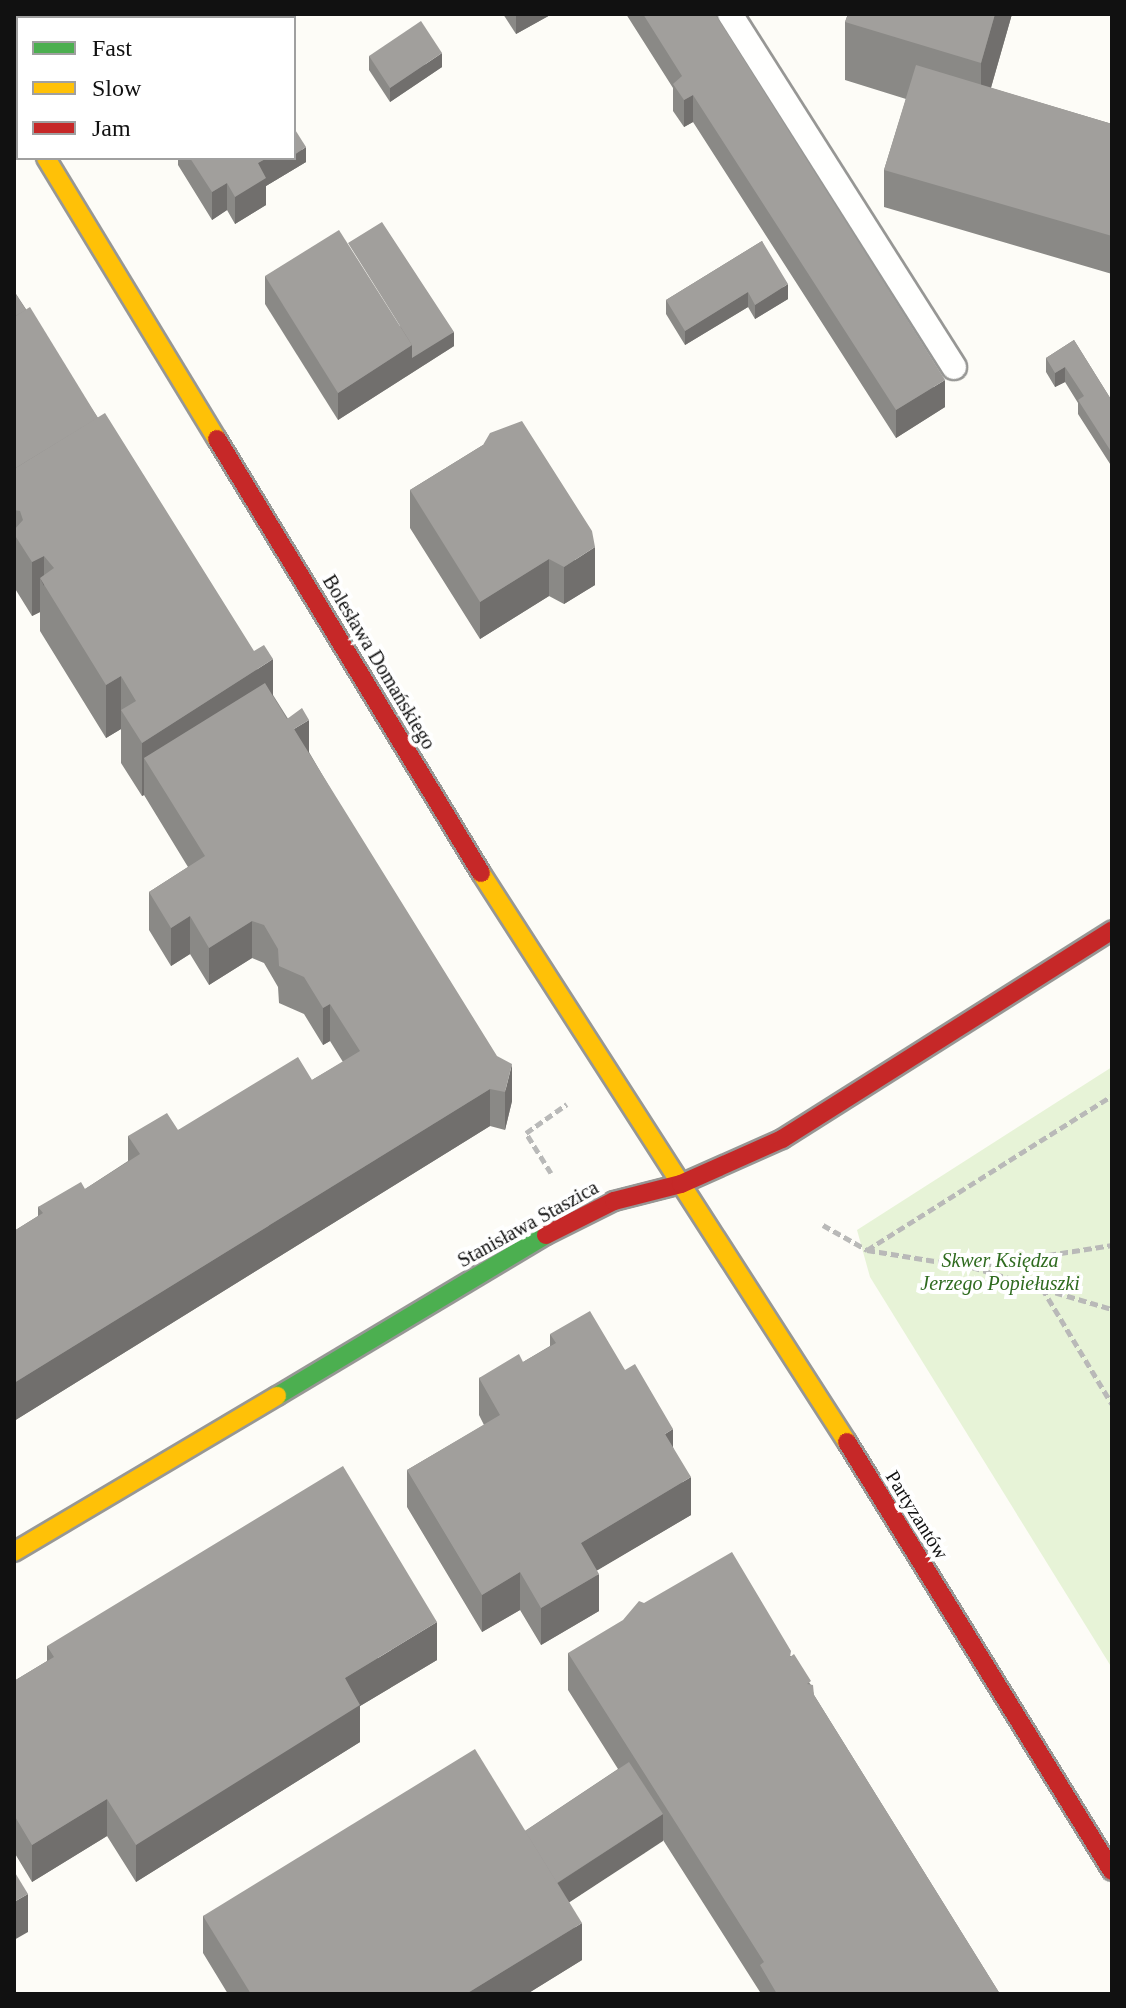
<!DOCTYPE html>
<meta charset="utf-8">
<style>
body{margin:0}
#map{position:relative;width:1126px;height:2008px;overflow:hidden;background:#fdfcf7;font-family:"Times New Roman",serif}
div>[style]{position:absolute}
.green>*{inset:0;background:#e7f3d7}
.path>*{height:5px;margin-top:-2.5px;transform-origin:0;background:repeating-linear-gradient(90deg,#b9b9b8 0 8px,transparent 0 12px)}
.roads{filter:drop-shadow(2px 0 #979795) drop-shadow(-2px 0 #979795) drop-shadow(0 2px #979795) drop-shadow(0 -2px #979795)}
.lane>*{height:24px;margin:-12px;padding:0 12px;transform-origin:12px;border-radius:12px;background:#fffffe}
.fast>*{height:18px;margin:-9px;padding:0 9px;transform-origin:9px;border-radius:9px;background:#4caf50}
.slow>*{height:18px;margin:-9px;padding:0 9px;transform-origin:9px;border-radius:9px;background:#ffc107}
.jam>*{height:18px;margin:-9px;padding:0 9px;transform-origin:9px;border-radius:9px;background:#c62828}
.wall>*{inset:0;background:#8a8986}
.shaded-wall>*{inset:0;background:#716f6d}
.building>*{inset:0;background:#a19f9c}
span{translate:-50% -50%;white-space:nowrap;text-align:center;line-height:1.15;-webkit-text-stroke:8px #fff;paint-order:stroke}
.street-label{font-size:20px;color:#111}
.park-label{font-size:20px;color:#2f6b1f;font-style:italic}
.frame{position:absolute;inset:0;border:16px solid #111;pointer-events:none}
.legend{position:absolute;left:16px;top:16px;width:280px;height:144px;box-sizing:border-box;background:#fff;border:2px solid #a0a0a0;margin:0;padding:10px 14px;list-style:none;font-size:24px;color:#111}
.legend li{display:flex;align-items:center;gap:16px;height:40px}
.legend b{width:40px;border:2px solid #a0a0a0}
</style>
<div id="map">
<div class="green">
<i style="clip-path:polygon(1112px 1067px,1112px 1668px,870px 1277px,857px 1230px)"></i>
</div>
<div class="path">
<i style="left:551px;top:1173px;width:47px;rotate:-122deg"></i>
<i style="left:526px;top:1133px;width:50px;rotate:-35.3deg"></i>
<i style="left:823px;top:1225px;width:51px;rotate:29.6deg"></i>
<i style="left:867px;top:1250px;width:106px;rotate:9.2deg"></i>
<i style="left:972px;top:1267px;width:73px;rotate:16.7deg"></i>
<i style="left:1042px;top:1288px;width:135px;rotate:58.9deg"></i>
<i style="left:867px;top:1250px;width:289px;rotate:-32.2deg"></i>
<i style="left:977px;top:1266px;width:137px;rotate:-8.8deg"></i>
<i style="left:1044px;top:1289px;width:71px;rotate:16.4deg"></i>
</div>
<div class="roads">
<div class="lane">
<i style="left:730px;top:14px;width:418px;rotate:57.6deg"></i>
</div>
<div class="fast">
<i style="left:277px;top:1396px;width:313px;rotate:-30.9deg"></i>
</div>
<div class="slow">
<i style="left:14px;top:106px;width:8px;rotate:60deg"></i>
<i style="left:46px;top:158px;width:329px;rotate:58.7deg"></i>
<i style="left:481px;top:873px;width:677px;rotate:57.25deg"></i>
<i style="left:14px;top:1552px;width:306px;rotate:-30.7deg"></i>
</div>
<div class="jam">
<i style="left:217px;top:439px;width:508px;rotate:58.69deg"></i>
<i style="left:546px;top:1235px;width:76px;rotate:-26.6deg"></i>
<i style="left:614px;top:1201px;width:69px;rotate:-14.2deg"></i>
<i style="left:681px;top:1184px;width:111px;rotate:-24deg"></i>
<i style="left:782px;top:1139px;width:391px;rotate:-32.3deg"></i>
<i style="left:847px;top:1442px;width:504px;rotate:58.3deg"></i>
</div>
</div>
<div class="wall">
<i style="clip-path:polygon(86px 14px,216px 14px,216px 18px,89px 18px)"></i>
<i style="clip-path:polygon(503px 14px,552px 14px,516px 34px)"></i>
<i style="clip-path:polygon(626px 14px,715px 14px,945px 407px,896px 438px,693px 122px,684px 127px,673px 111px,673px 88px)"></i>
<i style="clip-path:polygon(848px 14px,1012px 14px,991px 88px,1112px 124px,1112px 274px,884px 207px,884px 170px,906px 99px,845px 80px,845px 22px)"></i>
<i style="clip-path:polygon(369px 56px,442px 67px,390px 102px,369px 70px)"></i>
<i style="clip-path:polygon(294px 97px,296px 127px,294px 128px,306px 162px,266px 186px,266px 205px,235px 224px,227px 210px,212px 220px,178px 165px,178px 158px,294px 158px)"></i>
<i style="clip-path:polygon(762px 241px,788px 299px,755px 319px,748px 307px,685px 345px,666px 314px,666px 300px)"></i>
<i style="clip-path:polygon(265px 276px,454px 346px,338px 420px,265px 304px)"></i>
<i style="clip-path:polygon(14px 291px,98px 418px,309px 752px,512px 1101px,505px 1130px,490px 1126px,14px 1421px,14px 1231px,38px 1216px,38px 1207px,85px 1189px,128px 1161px,128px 1136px,178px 1130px,312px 1080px,343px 1062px,330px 1041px,323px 1045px,304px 1014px,279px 1003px,278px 987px,264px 963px,252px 958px,209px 985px,190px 954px,171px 966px,149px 930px,149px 892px,188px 867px,144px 795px,142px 796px,121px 763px,121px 729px,106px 738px,40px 631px,40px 612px,32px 616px,14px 587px)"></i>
<i style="clip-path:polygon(1074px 340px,1112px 401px,1112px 467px,1078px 414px,1078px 403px,1065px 382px,1055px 387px,1046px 372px,1046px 358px)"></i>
<i style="clip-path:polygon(483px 445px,595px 585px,564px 604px,549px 596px,480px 639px,410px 528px,410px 490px)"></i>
<i style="clip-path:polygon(550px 1334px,625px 1370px,673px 1447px,691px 1515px,597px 1570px,599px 1611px,541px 1645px,520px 1610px,482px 1632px,407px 1507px,407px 1470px,484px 1425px,479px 1415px,479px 1378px,523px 1362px,550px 1346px)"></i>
<i style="clip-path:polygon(47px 1646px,437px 1660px,360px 1706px,360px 1742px,136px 1882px,107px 1836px,32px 1882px,14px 1852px,14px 1681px,47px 1661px)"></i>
<i style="clip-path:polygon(568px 1653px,791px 1656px,811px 1685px,814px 1695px,1000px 1994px,760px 1994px,760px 1992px,663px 1840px,569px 1902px,582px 1960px,527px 1994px,228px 1994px,203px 1953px,203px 1916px,525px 1831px,618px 1769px,568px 1690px)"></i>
</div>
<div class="shaded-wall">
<i style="clip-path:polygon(185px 14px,216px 14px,216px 18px,185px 18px)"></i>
<i style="clip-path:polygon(516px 14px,552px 14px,516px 34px)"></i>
<i style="clip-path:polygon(995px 14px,1012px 14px,981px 122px,981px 63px)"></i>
<i style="clip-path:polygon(442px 53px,442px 67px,390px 102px,390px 88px)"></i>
<i style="clip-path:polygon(693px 95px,693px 122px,684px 127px,684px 100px)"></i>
<i style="clip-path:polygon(296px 100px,296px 127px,294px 128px,294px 101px)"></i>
<i style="clip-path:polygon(306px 147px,306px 162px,266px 186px,266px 205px,235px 224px,235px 197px,258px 163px,267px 158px,294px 158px,294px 155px)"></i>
<i style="clip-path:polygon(227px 183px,227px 210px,212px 220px,212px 192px)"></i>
<i style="clip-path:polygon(788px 284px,788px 299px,755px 319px,755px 305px)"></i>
<i style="clip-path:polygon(748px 292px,748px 307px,685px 345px,685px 331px)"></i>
<i style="clip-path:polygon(454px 332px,454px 346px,338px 420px,338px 393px,412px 345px)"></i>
<i style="clip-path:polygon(1065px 367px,1065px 382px,1055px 387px,1055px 373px)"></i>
<i style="clip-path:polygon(945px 380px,945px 407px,896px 438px,896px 410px)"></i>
<i style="clip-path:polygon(595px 547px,595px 585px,564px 604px,564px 567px)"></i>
<i style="clip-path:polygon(44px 556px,44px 586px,40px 578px,40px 612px,32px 616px,32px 562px)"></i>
<i style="clip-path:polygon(549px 559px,549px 596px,480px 639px,480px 602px)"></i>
<i style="clip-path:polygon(273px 659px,273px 712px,144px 758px,144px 795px,142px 796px,142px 743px)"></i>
<i style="clip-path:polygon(121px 676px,121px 729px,106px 738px,106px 685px)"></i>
<i style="clip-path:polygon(309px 720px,309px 757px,294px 729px)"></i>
<i style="clip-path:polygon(190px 916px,190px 954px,171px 966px,171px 928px)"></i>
<i style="clip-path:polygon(252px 921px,252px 958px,209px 985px,209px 948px)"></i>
<i style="clip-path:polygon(330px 1004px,330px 1041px,323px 1045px,323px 1008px)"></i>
<i style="clip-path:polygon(512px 1064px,512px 1101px,505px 1130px,505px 1092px)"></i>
<i style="clip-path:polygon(490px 1089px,490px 1126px,14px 1421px,14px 1383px)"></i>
<i style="clip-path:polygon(673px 1429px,673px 1466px,665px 1434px)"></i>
<i style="clip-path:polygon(691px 1477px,691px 1515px,581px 1580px,581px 1543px)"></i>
<i style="clip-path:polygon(520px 1572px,520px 1610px,482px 1632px,482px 1595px)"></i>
<i style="clip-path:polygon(599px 1574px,599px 1611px,541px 1645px,541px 1608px)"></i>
<i style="clip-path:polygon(437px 1622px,437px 1660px,360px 1706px,360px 1742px,136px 1882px,136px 1845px,345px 1678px)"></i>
<i style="clip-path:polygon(107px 1799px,107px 1836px,32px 1882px,32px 1845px)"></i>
<i style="clip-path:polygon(663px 1814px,663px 1841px,553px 1913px,553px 1886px)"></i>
<i style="clip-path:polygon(28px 1894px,28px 1932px,14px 1940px,14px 1902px)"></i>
<i style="clip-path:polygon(582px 1923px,582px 1960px,527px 1994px,466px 1994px)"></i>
</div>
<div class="building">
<i style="clip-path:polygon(103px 14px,186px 14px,187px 18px,106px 18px)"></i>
<i style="clip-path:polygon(643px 14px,715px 14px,945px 380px,896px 410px,693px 95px,684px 100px,673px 84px,682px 76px)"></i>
<i style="clip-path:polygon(848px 14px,995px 14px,981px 63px,845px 22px)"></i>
<i style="clip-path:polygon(421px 21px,442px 53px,390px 88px,369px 56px)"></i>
<i style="clip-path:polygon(916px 65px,1112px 124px,1112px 236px,884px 170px)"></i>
<i style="clip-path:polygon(294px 128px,306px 147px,294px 155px)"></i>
<i style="clip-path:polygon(190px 158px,267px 158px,258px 163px,266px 178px,235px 197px,227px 183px,212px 192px)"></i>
<i style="clip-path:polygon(382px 222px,454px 332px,412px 358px,412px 345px,348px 243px)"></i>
<i style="clip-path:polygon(339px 230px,412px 345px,338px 393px,265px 276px)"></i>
<i style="clip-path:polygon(762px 241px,788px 284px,755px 305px,748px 292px,685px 331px,666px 300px)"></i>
<i style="clip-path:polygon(14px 291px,26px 310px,14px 317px)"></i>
<i style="clip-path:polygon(30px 307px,98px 418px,14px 469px,14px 317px)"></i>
<i style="clip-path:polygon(1074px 340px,1112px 401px,1112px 453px,1078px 400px,1084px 396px,1065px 367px,1055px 373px,1046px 358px)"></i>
<i style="clip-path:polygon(105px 413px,254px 651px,264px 645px,273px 659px,142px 743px,121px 710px,136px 701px,121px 676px,106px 685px,40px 578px,54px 568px,44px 556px,32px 562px,14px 534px,14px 530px,23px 520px,20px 511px,14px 510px,14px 469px)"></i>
<i style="clip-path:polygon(522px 421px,592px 531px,595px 547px,564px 567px,549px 559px,480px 602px,410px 490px,483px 445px,490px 433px)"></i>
<i style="clip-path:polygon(265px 683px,287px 719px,302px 708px,309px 720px,294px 729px,497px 1056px,512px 1064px,505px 1092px,490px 1089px,14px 1383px,14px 1231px,43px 1213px,38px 1207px,81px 1182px,85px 1189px,140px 1154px,128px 1136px,167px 1113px,178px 1130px,298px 1057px,312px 1080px,360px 1051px,330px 1004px,323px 1008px,304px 977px,279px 966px,278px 949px,264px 925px,252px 921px,209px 948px,190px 916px,171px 928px,149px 892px,205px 856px,144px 758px)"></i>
<i style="clip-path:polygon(590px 1311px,625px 1370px,635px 1364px,673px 1429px,665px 1434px,691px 1477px,581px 1543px,599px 1574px,541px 1608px,520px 1572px,482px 1595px,407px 1470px,500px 1415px,479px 1378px,519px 1354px,523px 1362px,556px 1343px,550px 1334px)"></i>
<i style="clip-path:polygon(343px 1466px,437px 1622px,345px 1678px,360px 1705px,136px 1845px,107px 1799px,32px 1845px,14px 1815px,14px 1681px,54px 1657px,47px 1646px)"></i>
<i style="clip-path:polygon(732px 1552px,791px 1651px,790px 1657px,794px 1654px,811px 1681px,807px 1684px,813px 1685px,814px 1695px,1000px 1994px,777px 1994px,760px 1965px,764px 1962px,568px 1653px,623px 1620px,639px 1601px,644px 1603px)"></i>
<i style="clip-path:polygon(475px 1749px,582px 1923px,466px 1994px,251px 1994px,203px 1916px)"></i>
<i style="clip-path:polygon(629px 1762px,663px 1814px,557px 1883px,525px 1831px)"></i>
<i style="clip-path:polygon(14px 1871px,28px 1894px,14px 1902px)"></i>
</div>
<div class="street-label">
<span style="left:379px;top:662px;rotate:59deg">Bolesława Domańskiego</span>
<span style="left:528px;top:1224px;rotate:-29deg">Stanisława Staszica</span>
<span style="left:917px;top:1515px;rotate:58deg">Partyzantów</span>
</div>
<div class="park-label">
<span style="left:1000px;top:1272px">Skwer Księdza<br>Jerzego Popiełuszki</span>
</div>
<div class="frame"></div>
<ul class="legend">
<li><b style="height:10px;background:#4caf50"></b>Fast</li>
<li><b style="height:10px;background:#ffc107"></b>Slow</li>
<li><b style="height:10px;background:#c62828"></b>Jam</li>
</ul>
</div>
